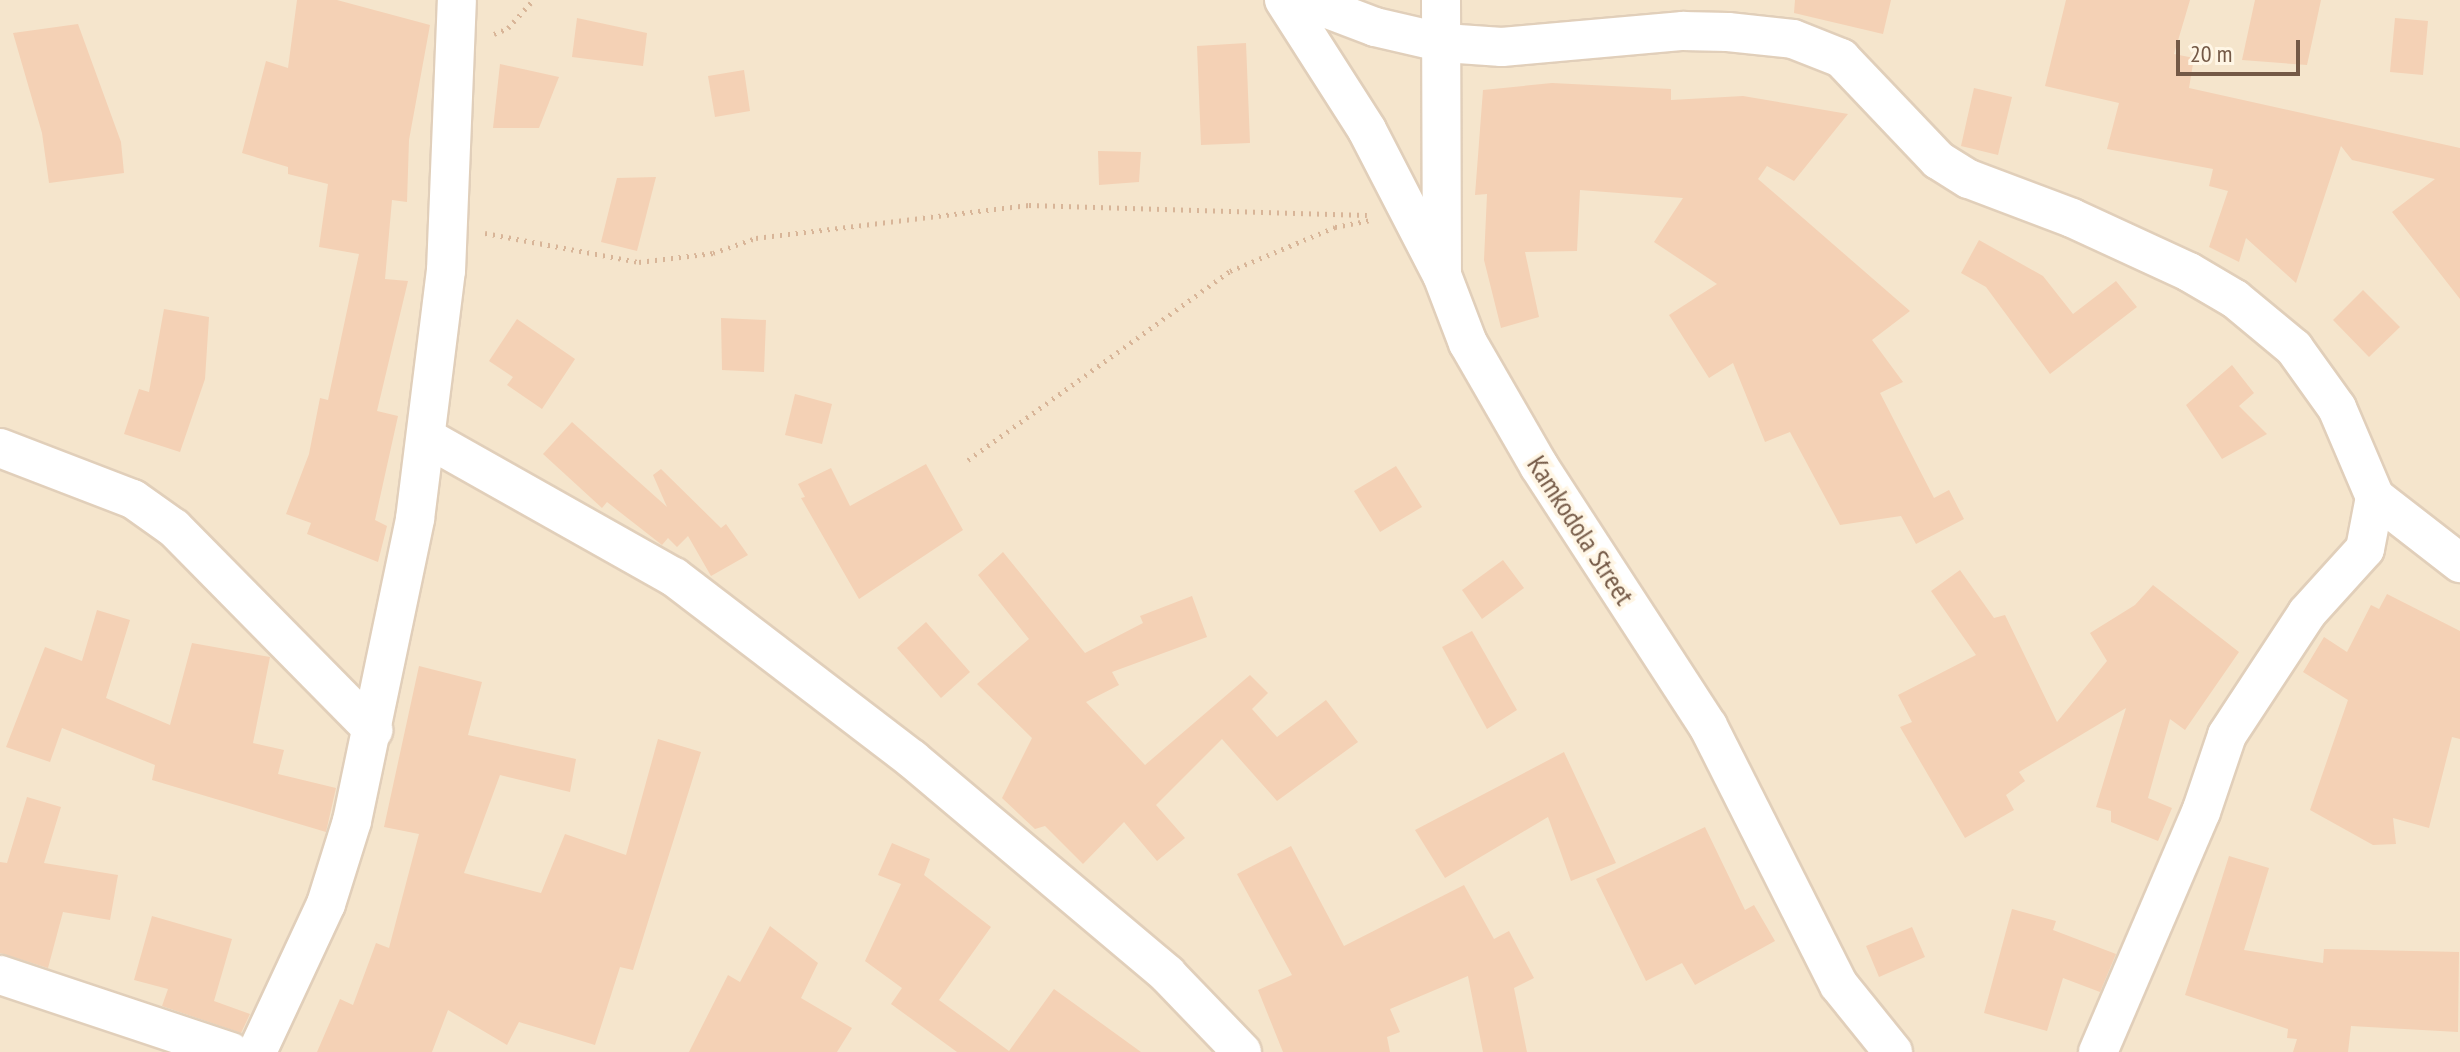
<!DOCTYPE html>
<style>
body{margin:0}
#map{position:relative;width:2460px;height:1052px;overflow:hidden;background:#fdf3de;font-family:"PT Sans Narrow",sans-serif}
div>[style]{position:absolute}
.residential>*{inset:0;background:#f5e5cc}
.building>*{inset:0;background:#f4d1b5}
.path>*{height:5px;margin-top:-2.5px;transform-origin:0;background:repeating-linear-gradient(90deg,#d8b598 0 2px,transparent 0 8px)}
.roads{filter:drop-shadow(2px 0 #e1cfba) drop-shadow(-2px 0 #e1cfba) drop-shadow(0 2px #e1cfba) drop-shadow(0 -2px #e1cfba)}
.minor>*{height:38px;margin:-19px;padding:0 19px;transform-origin:19px;border-radius:19px;background:#fff}
span{translate:-50% -50%;white-space:nowrap;text-align:center;line-height:1.15;-webkit-text-stroke:7px #fff6e5;paint-order:stroke}
.street-label{font-size:28px;color:#745946}
.scale{position:absolute;left:2176px;top:40px;width:124px;height:36px;box-sizing:border-box;border:4px solid #745946;border-top:0;padding-left:10px;font-size:24px;line-height:28px;white-space:nowrap;color:#745946;-webkit-text-stroke:6px #fff6e5;paint-order:stroke}
</style>
<div id="map">
<div class="residential">
<i style="clip-path:polygon(0 0,2460px 0,2460px 1052px,0 1052px)"></i>
</div>
<div class="building">
<i style="clip-path:polygon(297px 0,337px 0,430px 25px,409px 140px,407px 202px,392px 200px,385px 279px,408px 281px,377px 411px,398px 416px,375px 520px,387px 526px,378px 562px,307px 534px,311px 523px,286px 514px,309px 454px,320px 398px,328px 400px,359px 254px,319px 247px,328px 184px,288px 174px,288px 167px,242px 153px,266px 61px,288px 68px)"></i>
<i style="clip-path:polygon(1795px 0,1891px 0,1883px 34px,1794px 13px)"></i>
<i style="clip-path:polygon(2066px 0,2190px 0,2174px 54px,2194px 58px,2189px 88px,2460px 148px,2460px 299px,2392px 212px,2435px 179px,2352px 160px,2341px 146px,2296px 283px,2246px 238px,2239px 262px,2209px 247px,2228px 191px,2209px 186px,2213px 169px,2107px 149px,2119px 103px,2045px 86px)"></i>
<i style="clip-path:polygon(2255px 0,2321px 0,2307px 65px,2242px 60px)"></i>
<i style="clip-path:polygon(577px 18px,647px 33px,643px 66px,572px 57px)"></i>
<i style="clip-path:polygon(2395px 18px,2428px 21px,2423px 75px,2390px 72px)"></i>
<i style="clip-path:polygon(78px 24px,121px 142px,124px 173px,49px 183px,42px 133px,13px 33px)"></i>
<i style="clip-path:polygon(1246px 43px,1250px 143px,1201px 145px,1197px 46px)"></i>
<i style="clip-path:polygon(500px 64px,559px 77px,539px 128px,493px 128px)"></i>
<i style="clip-path:polygon(744px 70px,750px 111px,715px 117px,708px 76px)"></i>
<i style="clip-path:polygon(1552px 83px,1671px 89px,1671px 100px,1743px 96px,1848px 114px,1794px 181px,1767px 166px,1758px 179px,1910px 311px,1872px 340px,1903px 382px,1880px 393px,1934px 498px,1949px 490px,1964px 519px,1916px 544px,1901px 516px,1840px 525px,1790px 432px,1765px 442px,1733px 363px,1709px 378px,1669px 315px,1717px 284px,1654px 242px,1683px 198px,1580px 190px,1577px 251px,1525px 252px,1539px 317px,1501px 328px,1484px 260px,1487px 194px,1475px 195px,1483px 90px)"></i>
<i style="clip-path:polygon(1974px 88px,2012px 97px,1998px 155px,1961px 146px)"></i>
<i style="clip-path:polygon(1098px 151px,1141px 152px,1139px 182px,1099px 185px)"></i>
<i style="clip-path:polygon(656px 177px,637px 251px,601px 242px,617px 178px)"></i>
<i style="clip-path:polygon(1979px 240px,2043px 276px,2073px 314px,2116px 281px,2137px 307px,2050px 374px,1986px 287px,1961px 273px)"></i>
<i style="clip-path:polygon(2363px 290px,2400px 327px,2369px 357px,2333px 320px)"></i>
<i style="clip-path:polygon(164px 309px,209px 317px,205px 379px,180px 452px,124px 434px,139px 389px,149px 392px)"></i>
<i style="clip-path:polygon(721px 318px,766px 320px,764px 372px,722px 370px)"></i>
<i style="clip-path:polygon(517px 319px,575px 359px,542px 409px,507px 385px,513px 377px,489px 361px)"></i>
<i style="clip-path:polygon(2232px 365px,2254px 393px,2239px 406px,2267px 434px,2222px 459px,2186px 405px)"></i>
<i style="clip-path:polygon(795px 394px,832px 404px,822px 444px,785px 435px)"></i>
<i style="clip-path:polygon(572px 422px,667px 507px,653px 475px,661px 469px,721px 528px,726px 524px,748px 555px,711px 576px,688px 536px,677px 547px,668px 538px,662px 545px,607px 502px,602px 508px,543px 454px)"></i>
<i style="clip-path:polygon(926px 464px,963px 530px,859px 599px,801px 498px,805px 497px,798px 484px,831px 468px,850px 506px)"></i>
<i style="clip-path:polygon(1396px 466px,1422px 507px,1380px 532px,1354px 491px)"></i>
<i style="clip-path:polygon(1003px 552px,1085px 653px,1143px 623px,1140px 616px,1192px 596px,1207px 637px,1112px 672px,1119px 685px,1086px 702px,1145px 765px,1250px 675px,1268px 693px,1252px 709px,1277px 737px,1326px 700px,1358px 742px,1277px 801px,1222px 739px,1156px 805px,1185px 838px,1157px 861px,1124px 822px,1083px 864px,1045px 826px,1035px 829px,1002px 798px,1032px 738px,977px 684px,1029px 639px,978px 575px)"></i>
<i style="clip-path:polygon(1503px 560px,1524px 588px,1482px 619px,1462px 590px)"></i>
<i style="clip-path:polygon(1960px 570px,1994px 618px,2005px 615px,2057px 722px,2107px 661px,2090px 633px,2135px 605px,2153px 585px,2239px 652px,2185px 730px,2170px 719px,2148px 798px,2172px 808px,2158px 841px,2111px 822px,2111px 811px,2096px 807px,2126px 708px,2019px 772px,2025px 781px,2006px 795px,2014px 810px,1965px 838px,1900px 727px,1912px 722px,1898px 695px,1976px 655px,1931px 591px)"></i>
<i style="clip-path:polygon(2387px 594px,2460px 631px,2460px 739px,2452px 737px,2429px 828px,2393px 818px,2396px 844px,2373px 845px,2310px 810px,2348px 700px,2303px 672px,2324px 637px,2347px 652px,2371px 605px,2379px 609px)"></i>
<i style="clip-path:polygon(97px 610px,130px 620px,106px 698px,170px 725px,192px 643px,270px 657px,253px 743px,284px 750px,278px 774px,336px 788px,326px 832px,152px 780px,155px 765px,62px 728px,50px 762px,6px 747px,45px 647px,82px 661px)"></i>
<i style="clip-path:polygon(926px 622px,970px 672px,941px 698px,897px 648px)"></i>
<i style="clip-path:polygon(1472px 631px,1517px 710px,1487px 729px,1442px 647px)"></i>
<i style="clip-path:polygon(419px 666px,482px 682px,468px 735px,576px 759px,570px 792px,500px 775px,464px 873px,541px 893px,565px 834px,626px 855px,658px 739px,701px 752px,633px 970px,620px 967px,595px 1045px,519px 1022px,507px 1045px,448px 1010px,432px 1052px,317px 1052px,340px 999px,353px 1005px,376px 943px,389px 948px,419px 834px,384px 827px)"></i>
<i style="clip-path:polygon(1564px 752px,1616px 863px,1571px 881px,1548px 817px,1445px 878px,1415px 830px)"></i>
<i style="clip-path:polygon(27px 797px,61px 807px,44px 863px,118px 875px,110px 920px,63px 912px,48px 968px,0 953px,0 862px,7px 863px)"></i>
<i style="clip-path:polygon(1705px 827px,1745px 910px,1754px 905px,1775px 941px,1695px 985px,1682px 963px,1646px 981px,1596px 879px)"></i>
<i style="clip-path:polygon(892px 843px,930px 859px,924px 875px,991px 927px,939px 1000px,1009px 1051px,1054px 989px,1141px 1052px,957px 1052px,891px 1004px,902px 988px,865px 961px,901px 884px,878px 875px)"></i>
<i style="clip-path:polygon(1291px 846px,1344px 946px,1464px 885px,1494px 939px,1509px 931px,1534px 978px,1514px 988px,1527px 1052px,1483px 1052px,1468px 976px,1390px 1009px,1400px 1032px,1387px 1037px,1390px 1052px,1283px 1052px,1258px 990px,1292px 975px,1237px 874px)"></i>
<i style="clip-path:polygon(2229px 856px,2269px 868px,2244px 950px,2323px 963px,2324px 949px,2459px 952px,2458px 1032px,2351px 1026px,2348px 1052px,2293px 1052px,2297px 1039px,2287px 1038px,2288px 1029px,2185px 995px)"></i>
<i style="clip-path:polygon(2012px 909px,2056px 921px,2053px 930px,2116px 954px,2100px 992px,2063px 978px,2047px 1031px,1984px 1013px)"></i>
<i style="clip-path:polygon(152px 916px,232px 939px,214px 1001px,250px 1014px,241px 1033px,162px 1006px,168px 989px,134px 980px)"></i>
<i style="clip-path:polygon(770px 926px,818px 963px,801px 998px,852px 1028px,837px 1052px,689px 1052px,728px 975px,740px 982px)"></i>
<i style="clip-path:polygon(1912px 927px,1925px 957px,1879px 977px,1866px 946px)"></i>
</div>
<div class="path">
<i style="left:494px;top:34px;width:15px;rotate:-23deg"></i>
<i style="left:508px;top:28px;width:38px;rotate:-48deg"></i>
<i style="left:485px;top:233px;width:157px;rotate:10.7deg"></i>
<i style="left:639px;top:262px;width:75px;rotate:-6.9deg"></i>
<i style="left:713px;top:253px;width:46px;rotate:-19.2deg"></i>
<i style="left:756px;top:238px;width:275px;rotate:-6.9deg"></i>
<i style="left:1029px;top:205px;width:338px;rotate:1.7deg"></i>
<i style="left:968px;top:460px;width:323px;rotate:-35.8deg"></i>
<i style="left:1230px;top:271px;width:114px;rotate:-22.7deg"></i>
<i style="left:1335px;top:227px;width:36px;rotate:-11deg"></i>
</div>
<div class="roads">
<div class="minor">
<i style="left:1284px;top:0;width:154px;rotate:57.4deg"></i>
<i style="left:1367px;top:130px;width:163px;rotate:62.7deg"></i>
<i style="left:1442px;top:275px;width:73px;rotate:69.1deg"></i>
<i style="left:1468px;top:343px;width:142px;rotate:60deg"></i>
<i style="left:1539px;top:466px;width:310px;rotate:57deg"></i>
<i style="left:1708px;top:726px;width:290px;rotate:63.2deg"></i>
<i style="left:1839px;top:985px;width:86px;rotate:51.1deg"></i>
<i style="left:1304px;top:0;width:76px;rotate:20.8deg"></i>
<i style="left:1375px;top:27px;width:71px;rotate:13.1deg"></i>
<i style="left:1444px;top:43px;width:58px;rotate:3.9deg"></i>
<i style="left:1502px;top:47px;width:182px;rotate:-5.1deg"></i>
<i style="left:1683px;top:31px;width:45px;rotate:1.3deg"></i>
<i style="left:1728px;top:32px;width:65px;rotate:6.1deg"></i>
<i style="left:1793px;top:39px;width:52px;rotate:21.6deg"></i>
<i style="left:1841px;top:58px;width:141px;rotate:46.4deg"></i>
<i style="left:1938px;top:160px;width:36px;rotate:32deg"></i>
<i style="left:1969px;top:179px;width:110px;rotate:20.7deg"></i>
<i style="left:2072px;top:218px;width:129px;rotate:24.8deg"></i>
<i style="left:2189px;top:272px;width:53px;rotate:30.4deg"></i>
<i style="left:2235px;top:299px;width:77px;rotate:39.7deg"></i>
<i style="left:2294px;top:348px;width:74px;rotate:54.4deg"></i>
<i style="left:2337px;top:408px;width:97px;rotate:66.9deg"></i>
<i style="left:2375px;top:497px;width:108px;rotate:37.8deg"></i>
<i style="left:1441px;top:0;width:272px;rotate:89.8deg"></i>
<i style="left:427px;top:438px;width:283px;rotate:29.4deg"></i>
<i style="left:674px;top:577px;width:300px;rotate:37.4deg"></i>
<i style="left:912px;top:759px;width:334px;rotate:40.1deg"></i>
<i style="left:1167px;top:974px;width:108px;rotate:46.1deg"></i>
<i style="left:0;top:448px;width:142px;rotate:21deg"></i>
<i style="left:133px;top:499px;width:50px;rotate:35.3deg"></i>
<i style="left:174px;top:528px;width:284px;rotate:45.4deg"></i>
<i style="left:0;top:975px;width:243px;rotate:18.4deg"></i>
<i style="left:257px;top:1052px;width:163px;rotate:-65deg"></i>
<i style="left:326px;top:904px;width:87px;rotate:-72.6deg"></i>
<i style="left:352px;top:821px;width:309px;rotate:-78.2deg"></i>
<i style="left:415px;top:519px;width:250px;rotate:-82.9deg"></i>
<i style="left:446px;top:271px;width:271px;rotate:-87.7deg"></i>
<i style="left:2098px;top:1052px;width:261px;rotate:-66.8deg"></i>
<i style="left:2201px;top:812px;width:81px;rotate:-71.3deg"></i>
<i style="left:2227px;top:735px;width:146px;rotate:-56.7deg"></i>
<i style="left:2307px;top:613px;width:86px;rotate:-47.8deg"></i>
<i style="left:2365px;top:549px;width:53px;rotate:-79.1deg"></i>
</div>
</div>
<div class="street-label">
<span style="left:1581px;top:530px;rotate:57deg">Kamkodola Street</span>
</div>
<div class="scale">20 m</div>
</div>
